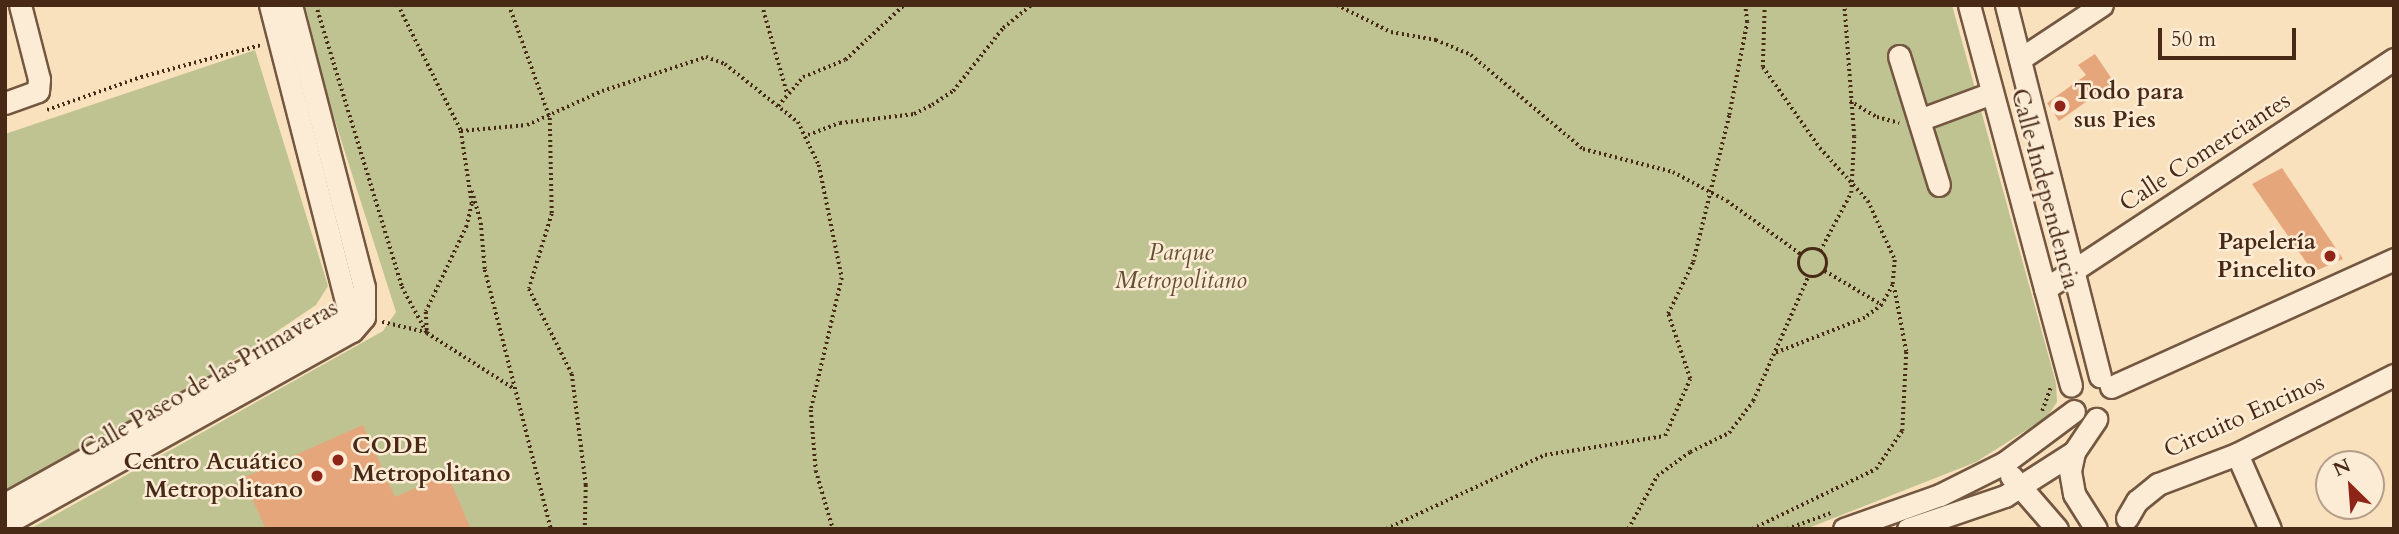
<!DOCTYPE html>
<meta charset="utf-8">
<style>
body{margin:0}
#map{position:relative;width:2399px;height:534px;overflow:hidden;background:#fae1be;font-family:Cardo,serif}
div>[style]{position:absolute}
.green>*{inset:0;background:#bec391}
.building>*{inset:0;background:#e6a67c}
.path>*{height:3.5px;margin-top:-1.75px;transform-origin:0;background:repeating-linear-gradient(90deg,#482916 0 2px,transparent 0 5.5px)}
.path>.ring{margin:-1.75px;padding:0;box-sizing:content-box;background:none;border:3.5px solid #482916;border-radius:50%}
.roads{filter:drop-shadow(2px 0 #745740) drop-shadow(-2px 0 #745740) drop-shadow(0 2px #745740) drop-shadow(0 -2px #745740)}
.minor>*{height:21px;margin:-10.5px;padding:0 10.5px;transform-origin:10.5px;border-radius:10.5px;background:#fcecd5}
.dots>*{width:19px;height:19px;translate:-50% -50%;box-sizing:border-box;border:4px solid #fcecd5;border-radius:50%}
span{translate:-50% -50%;white-space:nowrap;text-align:center;line-height:1.15;-webkit-text-stroke:5px #fcecd5;paint-order:stroke}
.poi-label{font-size:24px;color:#482916;font-weight:700}
.left{translate:0 -50%;text-align:left}
.right{translate:-100% -50%;text-align:right}
.street-label{font-size:24px;color:#482916}
.park-label{font-size:24px;color:#665035;font-style:italic}
.frame{position:absolute;inset:0;border:7px solid #482916;pointer-events:none}
.north{position:absolute;left:2315px;top:450px;width:70px;height:70px;box-sizing:border-box;background:#fcecd5;border:2px solid #b49e89;border-radius:50%;rotate:335deg;font-size:19px;font-weight:700;line-height:28px;text-align:center;color:#482916}
.north::after{content:'';display:block;margin:auto;width:24px;height:32px;background:#8f2418;clip-path:polygon(50% 0,100% 100%,50% 72%,0 100%)}
.scale{position:absolute;left:2158px;top:28px;width:138px;height:32px;box-sizing:border-box;border:4px solid #482916;border-top:0;padding-left:9px;font-size:21px;line-height:24px;white-space:nowrap;color:#482916;-webkit-text-stroke:5px #fcecd5;paint-order:stroke}
</style>
<div id="map">
<div class="green">
<i style="clip-path:polygon(305px 5px,1952px 5px,2056px 383px,2057px 402px,2047px 417px,1976px 462px,1806px 529px,30px 529px,383px 331px,396px 312px,329px 102px)"></i>
<i style="clip-path:polygon(255px 50px,328px 286px,316px 305px,172px 402px,5px 496px,5px 134px)"></i>
</div>
<div class="building">
<i style="clip-path:polygon(2095px 54px,2114px 82px,2059px 121px,2047px 103px,2086px 75px,2078px 65px)"></i>
<i style="clip-path:polygon(2282px 168px,2343px 259px,2313px 272px,2252px 184px)"></i>
<i style="clip-path:polygon(363px 425px,395px 497px,447px 474px,471px 529px,266px 529px,243px 478px)"></i>
</div>
<div class="path">
<i style="left:316px;top:5px;width:295px;rotate:73deg"></i>
<i style="left:402px;top:287px;width:52px;rotate:61.5deg"></i>
<i style="left:427px;top:333px;width:47px;rotate:-166.6deg"></i>
<i style="left:398px;top:5px;width:141px;rotate:63.4deg"></i>
<i style="left:461px;top:131px;width:74px;rotate:81.4deg"></i>
<i style="left:472px;top:204px;width:23px;rotate:103deg"></i>
<i style="left:467px;top:226px;width:95px;rotate:115.5deg"></i>
<i style="left:426px;top:312px;width:21px;rotate:87deg"></i>
<i style="left:427px;top:333px;width:102px;rotate:32.6deg"></i>
<i style="left:509px;top:5px;width:120px;rotate:70.1deg"></i>
<i style="left:550px;top:118px;width:96px;rotate:88.8deg"></i>
<i style="left:552px;top:214px;width:78px;rotate:107deg"></i>
<i style="left:529px;top:289px;width:95px;rotate:63.2deg"></i>
<i style="left:572px;top:374px;width:112px;rotate:82.8deg"></i>
<i style="left:586px;top:485px;width:44px;rotate:91.3deg"></i>
<i style="left:762px;top:5px;width:91px;rotate:74.1deg"></i>
<i style="left:1337px;top:5px;width:60px;rotate:26.6deg"></i>
<i style="left:1391px;top:32px;width:46px;rotate:10.1deg"></i>
<i style="left:1436px;top:40px;width:38px;rotate:23deg"></i>
<i style="left:1471px;top:55px;width:146px;rotate:40deg"></i>
<i style="left:1583px;top:149px;width:93px;rotate:14.3deg"></i>
<i style="left:1673px;top:172px;width:61px;rotate:28.2deg"></i>
<i style="left:1727px;top:201px;width:92px;rotate:35.8deg"></i>
<i style="left:1765px;top:5px;width:62px;rotate:91.8deg"></i>
<i style="left:1763px;top:67px;width:99px;rotate:54.9deg"></i>
<i style="left:1820px;top:148px;width:72px;rotate:47.8deg"></i>
<i style="left:1868px;top:201px;width:65px;rotate:65.4deg"></i>
<i style="left:1895px;top:260px;width:25px;rotate:95deg"></i>
<i style="left:1893px;top:285px;width:23px;rotate:119deg"></i>
<i style="left:1882px;top:305px;width:21px;rotate:143deg"></i>
<i style="left:1865px;top:318px;width:96px;rotate:158.5deg"></i>
<i style="left:1850px;top:101px;width:31px;rotate:31deg"></i>
<i style="left:1877px;top:117px;width:23px;rotate:15deg"></i>
<i style="left:778px;top:106px;width:38px;rotate:-49deg"></i>
<i style="left:803px;top:77px;width:45px;rotate:-22deg"></i>
<i style="left:845px;top:60px;width:81px;rotate:-43deg"></i>
<i style="left:47px;top:110px;width:100px;rotate:-19.3deg"></i>
<i style="left:141px;top:77px;width:124px;rotate:-14.9deg"></i>
<i style="left:461px;top:131px;width:66px;rotate:-5.2deg"></i>
<i style="left:527px;top:125px;width:82px;rotate:-24.4deg"></i>
<i style="left:602px;top:91px;width:109px;rotate:-18.1deg"></i>
<i style="left:706px;top:57px;width:20px;rotate:20deg"></i>
<i style="left:725px;top:64px;width:93px;rotate:38.5deg"></i>
<i style="left:798px;top:122px;width:48px;rotate:64deg"></i>
<i style="left:819px;top:165px;width:115px;rotate:78.5deg"></i>
<i style="left:842px;top:278px;width:136px;rotate:103.2deg"></i>
<i style="left:811px;top:410px;width:61px;rotate:85.3deg"></i>
<i style="left:816px;top:471px;width:60px;rotate:73.7deg"></i>
<i style="left:808px;top:135px;width:34px;rotate:-21deg"></i>
<i style="left:840px;top:123px;width:75px;rotate:-6.9deg"></i>
<i style="left:914px;top:114px;width:20px;rotate:-27deg"></i>
<i style="left:932px;top:105px;width:25px;rotate:-34deg"></i>
<i style="left:953px;top:91px;width:80px;rotate:-51.6deg"></i>
<i style="left:1003px;top:28px;width:36px;rotate:-39deg"></i>
<i style="left:472px;top:191px;width:33px;rotate:74deg"></i>
<i style="left:481px;top:223px;width:47px;rotate:85.1deg"></i>
<i style="left:485px;top:270px;width:267px;rotate:75.7deg"></i>
<i class="ring" style="left:1799px;top:249px;width:24.5px;height:24.5px"></i>
<i style="left:1820px;top:251px;width:66px;rotate:-61.9deg"></i>
<i style="left:1851px;top:193px;width:56px;rotate:-86.9deg"></i>
<i style="left:1854px;top:137px;width:132px;rotate:-94.3deg"></i>
<i style="left:1825px;top:271px;width:66px;rotate:30.8deg"></i>
<i style="left:2042px;top:411px;width:27px;rotate:-70deg"></i>
<i style="left:1386px;top:529px;width:175px;rotate:-25deg"></i>
<i style="left:1545px;top:455px;width:121px;rotate:-9deg"></i>
<i style="left:1665px;top:436px;width:62px;rotate:-66.3deg"></i>
<i style="left:1690px;top:379px;width:69px;rotate:-108.7deg"></i>
<i style="left:1668px;top:314px;width:58px;rotate:-64.3deg"></i>
<i style="left:1693px;top:262px;width:151px;rotate:-76.2deg"></i>
<i style="left:1729px;top:115px;width:95px;rotate:-79deg"></i>
<i style="left:1747px;top:22px;width:17px;rotate:-97deg"></i>
<i style="left:1628px;top:529px;width:60px;rotate:-61.3deg"></i>
<i style="left:1657px;top:476px;width:41px;rotate:-36deg"></i>
<i style="left:1690px;top:452px;width:43px;rotate:-26deg"></i>
<i style="left:1729px;top:433px;width:40px;rotate:-53deg"></i>
<i style="left:1753px;top:401px;width:136px;rotate:-66.1deg"></i>
<i style="left:1752px;top:529px;width:138px;rotate:-25.8deg"></i>
<i style="left:1876px;top:469px;width:46px;rotate:-55.6deg"></i>
<i style="left:1902px;top:431px;width:79px;rotate:-87.1deg"></i>
<i style="left:1906px;top:352px;width:65px;rotate:-100.6deg"></i>
<i style="left:1787px;top:529px;width:47px;rotate:-20deg"></i>
</div>
<div class="roads">
<div class="minor">
<i style="left:270px;top:5px;width:317px;rotate:75.6deg"></i>
<i style="left:291px;top:5px;width:291px;rotate:75.5deg"></i>
<i style="left:364px;top:287px;width:30px;rotate:90deg"></i>
<i style="left:1969px;top:5px;width:394px;rotate:75deg"></i>
<i style="left:2006px;top:5px;width:383px;rotate:75.8deg"></i>
<i style="left:1899px;top:56px;width:135px;rotate:72.8deg"></i>
<i style="left:2020px;top:59px;width:98px;rotate:-33.4deg"></i>
<i style="left:5px;top:103px;width:35px;rotate:-20deg"></i>
<i style="left:38px;top:91px;width:12px;rotate:-85deg"></i>
<i style="left:39px;top:79px;width:76px;rotate:-104.4deg"></i>
<i style="left:1919px;top:120px;width:78px;rotate:-20.3deg"></i>
<i style="left:2045px;top:289px;width:418px;rotate:-33.4deg"></i>
<i style="left:2111px;top:387px;width:311px;rotate:-24.3deg"></i>
<i style="left:2074px;top:452px;width:19px;rotate:102deg"></i>
<i style="left:2070px;top:471px;width:23px;rotate:80deg"></i>
<i style="left:2074px;top:494px;width:41px;rotate:57.8deg"></i>
<i style="left:2237px;top:454px;width:82px;rotate:66.3deg"></i>
<i style="left:2011px;top:476px;width:70px;rotate:49deg"></i>
<i style="left:5px;top:504px;width:394px;rotate:-29.2deg"></i>
<i style="left:2127px;top:518px;width:20px;rotate:-60deg"></i>
<i style="left:2137px;top:501px;width:27px;rotate:-39deg"></i>
<i style="left:2158px;top:484px;width:85px;rotate:-20.8deg"></i>
<i style="left:2237px;top:454px;width:176px;rotate:-26.7deg"></i>
<i style="left:5px;top:524px;width:397px;rotate:-29.1deg"></i>
<i style="left:352px;top:331px;width:18px;rotate:-49deg"></i>
<i style="left:1844px;top:529px;width:102px;rotate:-19.5deg"></i>
<i style="left:1940px;top:495px;width:72px;rotate:-26.6deg"></i>
<i style="left:2004px;top:463px;width:87px;rotate:-36.6deg"></i>
<i style="left:1908px;top:529px;width:102px;rotate:-18.8deg"></i>
<i style="left:2005px;top:496px;width:82px;rotate:-32.5deg"></i>
<i style="left:2074px;top:452px;width:40px;rotate:-56deg"></i>
</div>
</div>
<div class="dots">
<i style="left:2060px;top:106px;background:#8f2418"></i>
<i style="left:2330px;top:256px;background:#8f2418"></i>
<i style="left:338px;top:460px;background:#8f2418"></i>
<i style="left:317px;top:476px;background:#8f2418"></i>
</div>
<div class="poi-label">
<span class="left" style="left:2074px;top:106px">Todo para<br>sus Pies</span>
<span class="right" style="left:2316px;top:256px">Papelería<br>Pincelito</span>
<span class="left" style="left:352px;top:460px">CODE<br>Metropolitano</span>
<span class="right" style="left:303px;top:476px">Centro Acuático<br>Metropolitano</span>
</div>
<div class="street-label">
<span style="left:2205px;top:152px;rotate:-33deg">Calle Comerciantes</span>
<span style="left:2045px;top:189px;rotate:75deg">Calle Independencia</span>
<span style="left:209px;top:379px;rotate:-30deg">Calle Paseo de las Primaveras</span>
<span style="left:2244px;top:416px;rotate:-24deg">Circuito Encinos</span>
</div>
<div class="park-label">
<span style="left:1181px;top:267px">Parque<br>Metropolitano</span>
</div>
<div class="frame"></div>
<div class="north">N</div>
<div class="scale">50 m</div>
</div>
